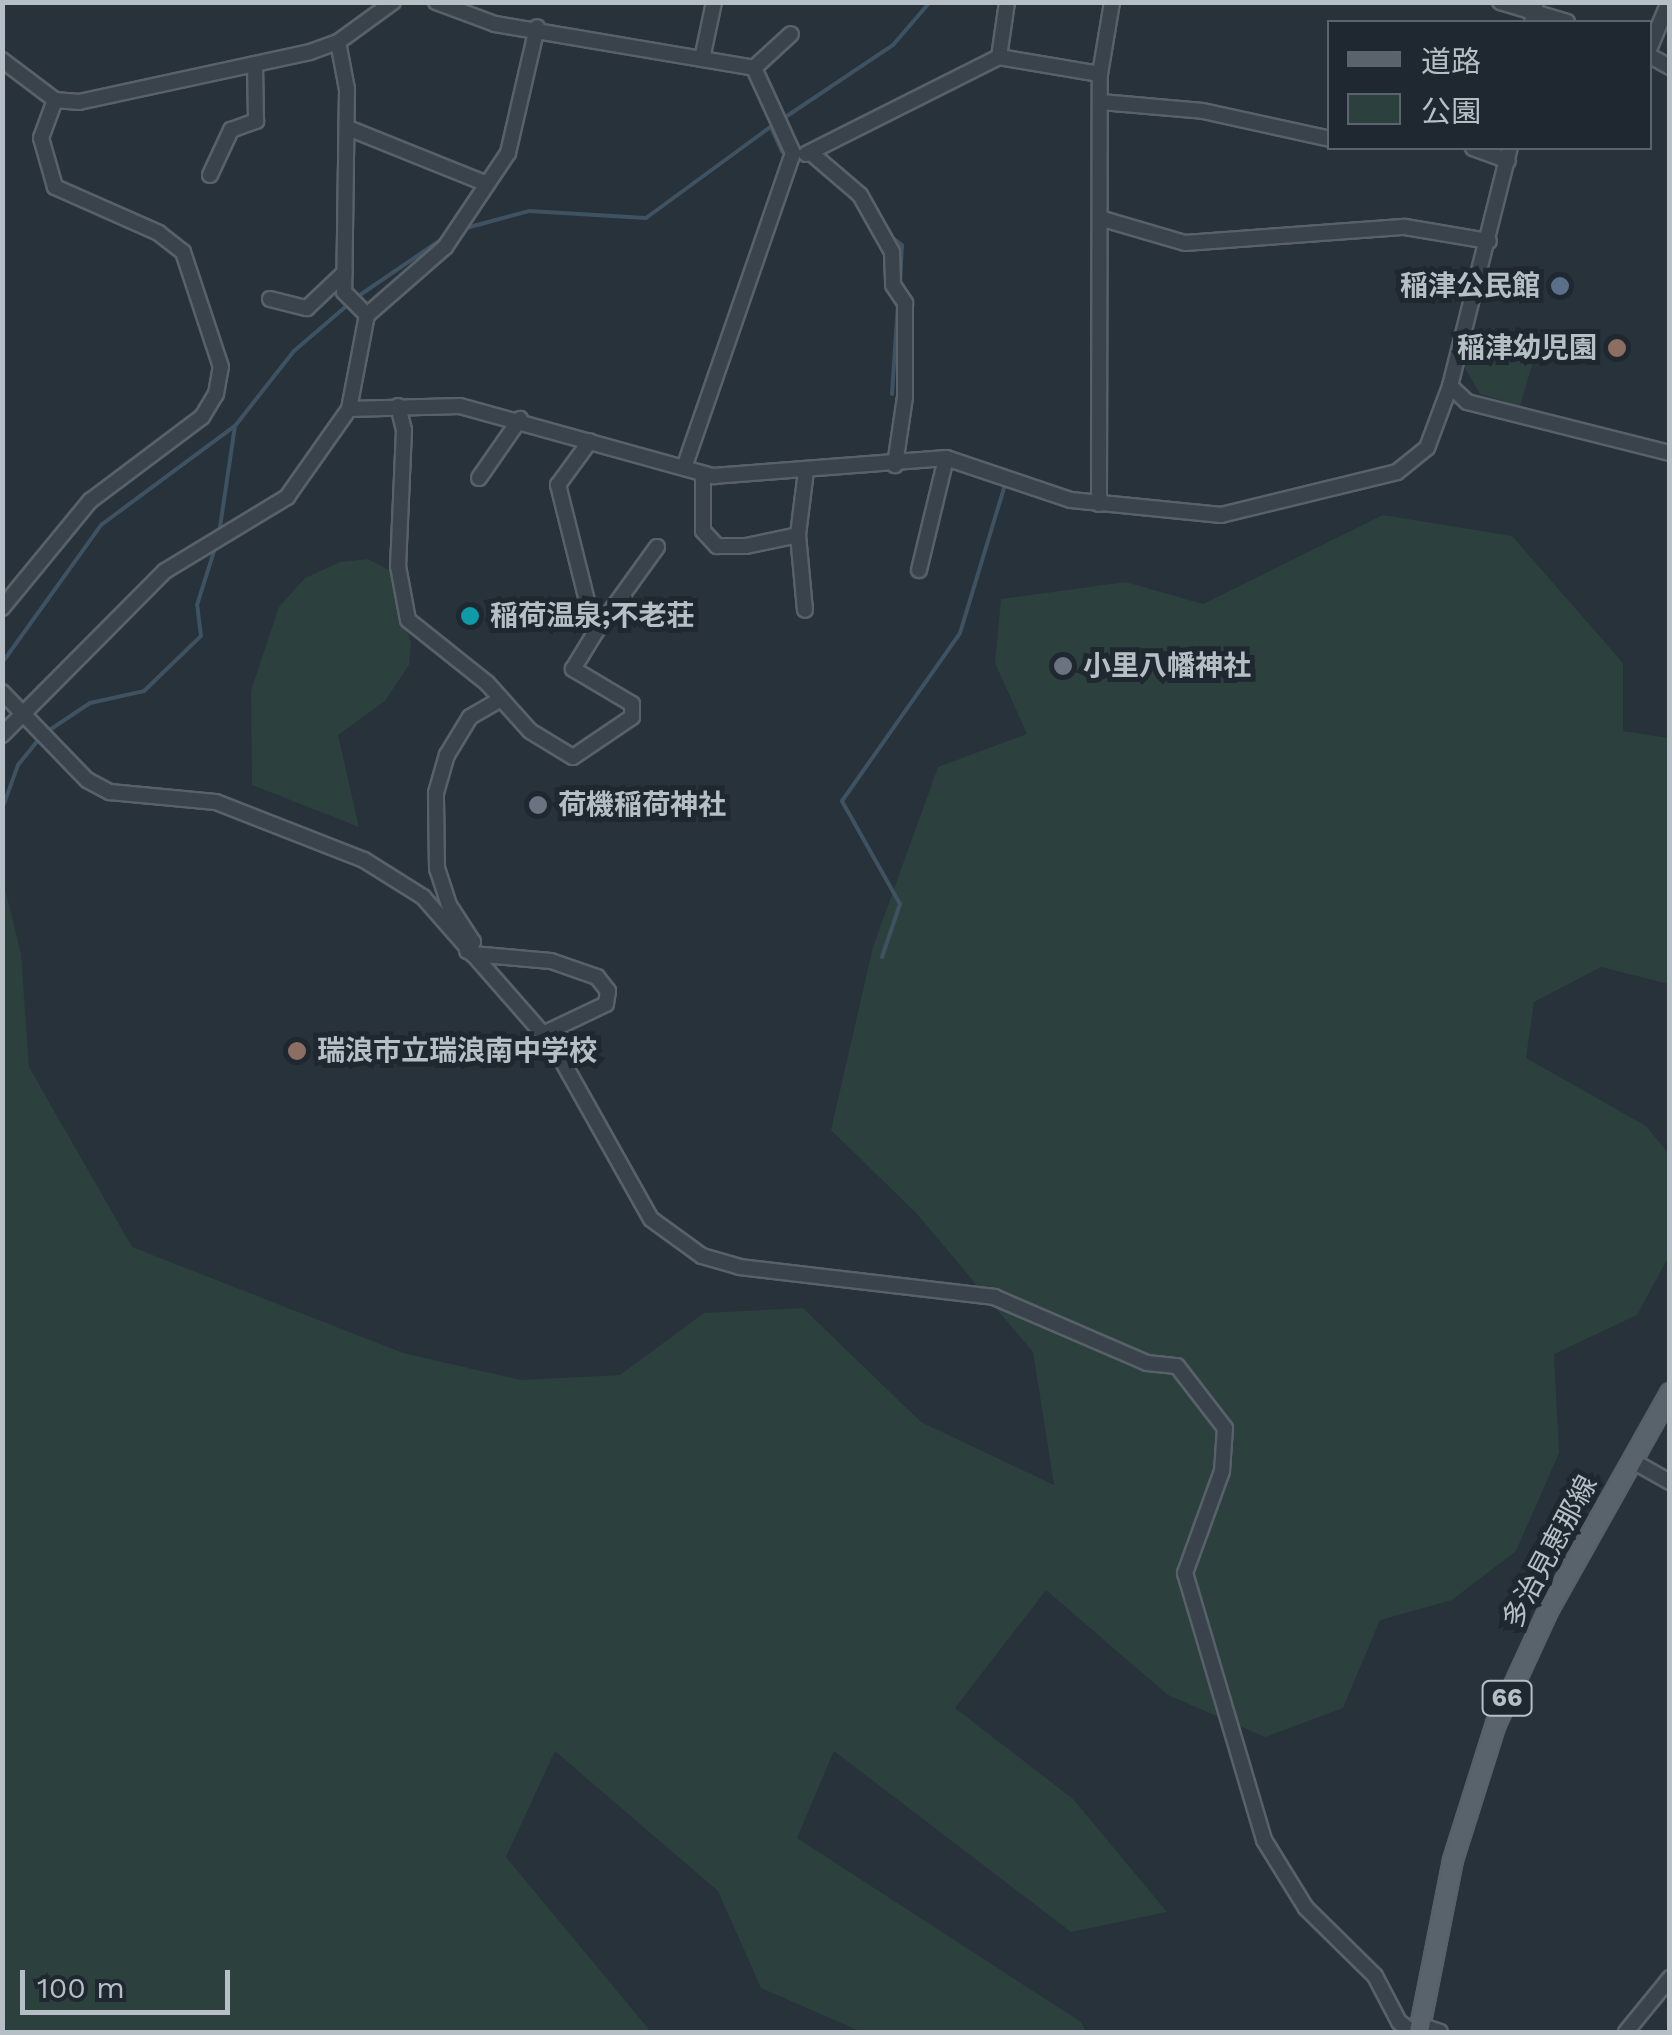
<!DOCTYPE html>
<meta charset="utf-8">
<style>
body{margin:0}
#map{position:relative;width:1672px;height:2035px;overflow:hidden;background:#27323b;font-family:"Work Sans","Noto Sans JP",sans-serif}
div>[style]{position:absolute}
.green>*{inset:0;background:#2c403e}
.stream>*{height:4px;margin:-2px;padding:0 2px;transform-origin:2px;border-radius:2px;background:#3e5261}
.roads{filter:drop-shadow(2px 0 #586169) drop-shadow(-2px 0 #586169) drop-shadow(0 2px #586169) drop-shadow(0 -2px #586169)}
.minor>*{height:14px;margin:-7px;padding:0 7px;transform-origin:7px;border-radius:7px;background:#3a434b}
.major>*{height:18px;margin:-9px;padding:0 9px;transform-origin:9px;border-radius:9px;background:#58636b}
.dots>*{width:28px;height:28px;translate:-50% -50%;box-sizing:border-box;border:5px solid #1f2830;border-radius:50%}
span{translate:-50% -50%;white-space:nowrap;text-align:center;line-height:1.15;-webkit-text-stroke:10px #1f2830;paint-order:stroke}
.shield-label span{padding:2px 8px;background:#1f2830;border:2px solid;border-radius:8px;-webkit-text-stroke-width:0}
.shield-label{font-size:25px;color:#b6bec6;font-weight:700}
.poi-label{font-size:28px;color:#b6bec6;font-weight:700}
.right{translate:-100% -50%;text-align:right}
.left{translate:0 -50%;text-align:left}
.street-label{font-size:28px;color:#b6bec6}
.frame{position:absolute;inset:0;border:5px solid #b6bec6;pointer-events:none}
.legend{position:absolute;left:1327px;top:20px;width:325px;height:130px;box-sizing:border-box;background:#1f2830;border:2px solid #5b646c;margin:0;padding:12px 18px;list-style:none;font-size:30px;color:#b6bec6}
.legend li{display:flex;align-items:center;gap:20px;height:50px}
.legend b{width:50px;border:2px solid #5b646c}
.scale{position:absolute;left:20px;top:1970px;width:210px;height:45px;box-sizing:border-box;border:5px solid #b6bec6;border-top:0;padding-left:12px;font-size:30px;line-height:35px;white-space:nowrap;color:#b6bec6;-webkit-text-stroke:8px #1f2830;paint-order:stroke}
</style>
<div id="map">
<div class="green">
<i style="clip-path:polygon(1478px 331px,1538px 345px,1520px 406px,1480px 394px,1465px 368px)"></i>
<i style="clip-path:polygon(1383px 515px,1512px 536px,1623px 663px,1623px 731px,1669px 738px,1669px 984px,1601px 967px,1534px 1002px,1526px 1058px,1646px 1126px,1669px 1154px,1669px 1256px,1637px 1315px,1554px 1354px,1559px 1453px,1516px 1551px,1452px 1600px,1380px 1620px,1343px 1708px,1265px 1737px,1168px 1695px,1046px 1590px,955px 1708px,1073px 1799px,1167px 1912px,1071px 1932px,834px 1751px,797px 1838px,1081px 2022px,1086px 2032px,862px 2032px,761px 1988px,718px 1891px,555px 1751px,506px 1857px,651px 2032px,3px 2032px,2px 876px,21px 954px,29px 1067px,132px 1247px,403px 1353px,521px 1380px,620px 1375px,704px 1313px,803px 1308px,921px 1422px,1054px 1485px,1033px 1352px,917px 1214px,831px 1130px,873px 947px,938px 767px,1027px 734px,995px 663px,1001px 599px,1126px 582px,1203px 604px)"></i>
<i style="clip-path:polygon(368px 559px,391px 571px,411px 644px,409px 665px,385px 701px,338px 735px,359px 827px,252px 785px,251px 691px,279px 607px,305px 578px,340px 562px)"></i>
</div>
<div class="stream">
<i style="left:781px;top:120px;width:135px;rotate:-33.8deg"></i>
<i style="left:893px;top:45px;width:57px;rotate:-49.3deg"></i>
<i style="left:771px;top:127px;width:27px;rotate:66deg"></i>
<i style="left:842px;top:169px;width:11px;rotate:52deg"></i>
<i style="left:466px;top:228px;width:65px;rotate:-15.1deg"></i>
<i style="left:529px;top:211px;width:117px;rotate:3.4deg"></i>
<i style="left:646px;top:218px;width:157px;rotate:-36.2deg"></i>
<i style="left:889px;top:235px;width:16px;rotate:38deg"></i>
<i style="left:902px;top:245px;width:34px;rotate:93deg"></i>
<i style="left:357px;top:297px;width:110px;rotate:-34.3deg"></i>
<i style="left:892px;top:394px;width:90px;rotate:-86.2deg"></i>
<i style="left:914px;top:468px;width:17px;rotate:-7deg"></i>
<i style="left:219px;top:534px;width:109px;rotate:-81.6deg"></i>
<i style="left:2px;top:663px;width:170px;rotate:-54.3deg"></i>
<i style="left:101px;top:525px;width:167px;rotate:-36.5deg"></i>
<i style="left:235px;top:426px;width:95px;rotate:-51.8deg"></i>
<i style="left:294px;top:351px;width:74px;rotate:-40.6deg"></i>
<i style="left:48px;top:731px;width:50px;rotate:-33.7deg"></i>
<i style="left:90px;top:703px;width:55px;rotate:-12.5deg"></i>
<i style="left:144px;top:691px;width:79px;rotate:-44deg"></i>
<i style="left:201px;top:636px;width:31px;rotate:-97deg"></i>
<i style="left:197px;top:605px;width:60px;rotate:-72.5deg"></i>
<i style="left:2px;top:809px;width:47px;rotate:-70deg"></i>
<i style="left:18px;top:765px;width:36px;rotate:-51deg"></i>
<i style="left:882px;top:957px;width:56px;rotate:-71.2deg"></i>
<i style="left:900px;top:904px;width:118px;rotate:-119.4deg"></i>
<i style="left:842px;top:801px;width:205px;rotate:-54.9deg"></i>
<i style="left:960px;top:633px;width:158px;rotate:-73.1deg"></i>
</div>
<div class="roads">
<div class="minor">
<i style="left:436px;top:2px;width:63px;rotate:20.4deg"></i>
<i style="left:495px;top:24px;width:263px;rotate:9.6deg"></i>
<i style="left:754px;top:68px;width:94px;rotate:65.4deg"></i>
<i style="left:793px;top:153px;width:332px;rotate:109.1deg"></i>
<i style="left:1500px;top:2px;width:70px;rotate:16.6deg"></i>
<i style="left:1532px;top:22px;width:20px;rotate:-79deg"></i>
<i style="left:338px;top:42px;width:48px;rotate:79.2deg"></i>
<i style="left:347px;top:89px;width:203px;rotate:90.8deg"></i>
<i style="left:344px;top:292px;width:33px;rotate:45deg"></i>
<i style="left:1650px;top:47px;width:49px;rotate:-67.1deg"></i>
<i style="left:1650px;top:56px;width:23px;rotate:29deg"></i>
<i style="left:999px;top:57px;width:56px;rotate:-81.7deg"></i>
<i style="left:702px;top:59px;width:58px;rotate:-78.1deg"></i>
<i style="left:2px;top:60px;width:66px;rotate:37deg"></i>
<i style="left:55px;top:100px;width:24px;rotate:5deg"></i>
<i style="left:79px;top:102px;width:236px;rotate:-12.2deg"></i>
<i style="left:310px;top:52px;width:30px;rotate:-20deg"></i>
<i style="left:338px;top:42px;width:68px;rotate:-36deg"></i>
<i style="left:754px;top:68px;width:50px;rotate:-42.6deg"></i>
<i style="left:1101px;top:102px;width:102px;rotate:5deg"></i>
<i style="left:1203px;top:111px;width:130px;rotate:12.4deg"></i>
<i style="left:348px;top:128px;width:150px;rotate:21.9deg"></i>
<i style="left:1473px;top:148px;width:37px;rotate:20deg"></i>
<i style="left:811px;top:153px;width:65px;rotate:40.6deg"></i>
<i style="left:860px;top:195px;width:65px;rotate:60.7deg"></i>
<i style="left:892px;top:252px;width:33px;rotate:88deg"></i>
<i style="left:893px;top:285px;width:22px;rotate:56deg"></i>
<i style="left:905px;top:303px;width:94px;rotate:90deg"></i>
<i style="left:905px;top:397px;width:69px;rotate:98.4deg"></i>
<i style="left:806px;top:154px;width:216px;rotate:-26.7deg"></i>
<i style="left:999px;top:57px;width:102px;rotate:9.6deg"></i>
<i style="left:210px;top:175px;width:50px;rotate:-65deg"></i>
<i style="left:231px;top:130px;width:27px;rotate:-20deg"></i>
<i style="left:256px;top:121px;width:57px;rotate:-91deg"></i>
<i style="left:1103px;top:219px;width:85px;rotate:16.3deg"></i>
<i style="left:1185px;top:243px;width:221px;rotate:-4.2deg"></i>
<i style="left:1405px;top:227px;width:85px;rotate:9.5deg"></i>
<i style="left:270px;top:299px;width:38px;rotate:14deg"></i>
<i style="left:307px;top:308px;width:52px;rotate:-43.5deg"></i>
<i style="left:1450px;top:386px;width:23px;rotate:43deg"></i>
<i style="left:1467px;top:402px;width:209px;rotate:14.1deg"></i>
<i style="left:398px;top:406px;width:25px;rotate:76deg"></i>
<i style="left:404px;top:430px;width:136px;rotate:92.5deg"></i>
<i style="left:398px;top:566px;width:55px;rotate:79.5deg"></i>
<i style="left:408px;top:620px;width:101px;rotate:38.6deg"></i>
<i style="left:487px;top:683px;width:64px;rotate:48.1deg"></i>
<i style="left:530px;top:731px;width:50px;rotate:31.2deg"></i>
<i style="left:573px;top:757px;width:71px;rotate:-34.1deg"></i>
<i style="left:632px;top:717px;width:13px;rotate:-90deg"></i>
<i style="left:632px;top:704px;width:69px;rotate:-149.3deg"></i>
<i style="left:573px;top:669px;width:42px;rotate:-58.6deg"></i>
<i style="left:595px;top:633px;width:153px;rotate:-104deg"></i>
<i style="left:558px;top:485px;width:54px;rotate:-54deg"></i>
<i style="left:349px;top:409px;width:111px;rotate:-1.5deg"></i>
<i style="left:460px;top:406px;width:263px;rotate:15.5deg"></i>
<i style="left:713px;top:476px;width:234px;rotate:-4.4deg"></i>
<i style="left:946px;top:458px;width:132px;rotate:18.6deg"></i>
<i style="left:1071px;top:500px;width:151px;rotate:5.7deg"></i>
<i style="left:1221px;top:515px;width:181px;rotate:-13.7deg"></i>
<i style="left:1397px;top:472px;width:38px;rotate:-39deg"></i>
<i style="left:1427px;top:448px;width:66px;rotate:-69.6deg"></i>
<i style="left:1450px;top:386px;width:245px;rotate:-75.9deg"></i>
<i style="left:703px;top:474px;width:57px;rotate:90deg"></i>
<i style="left:703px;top:531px;width:21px;rotate:47deg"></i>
<i style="left:717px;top:546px;width:29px"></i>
<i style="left:746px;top:546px;width:53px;rotate:-11.9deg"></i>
<i style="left:798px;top:535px;width:64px;rotate:-82.9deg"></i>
<i style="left:479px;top:478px;width:72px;rotate:-55.2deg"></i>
<i style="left:1099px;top:504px;width:430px;rotate:-89.9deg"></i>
<i style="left:1100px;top:74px;width:73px;rotate:-80.5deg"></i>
<i style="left:798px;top:535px;width:75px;rotate:84.7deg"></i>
<i style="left:919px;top:570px;width:115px;rotate:-76.4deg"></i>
<i style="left:2px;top:608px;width:139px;rotate:-50.6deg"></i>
<i style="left:90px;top:501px;width:140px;rotate:-36.9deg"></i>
<i style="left:202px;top:417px;width:27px;rotate:-59deg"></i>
<i style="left:216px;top:394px;width:27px;rotate:-80deg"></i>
<i style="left:221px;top:367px;width:121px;rotate:-108.3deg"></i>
<i style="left:183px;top:252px;width:31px;rotate:-142deg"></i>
<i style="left:159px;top:233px;width:114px;rotate:-156.1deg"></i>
<i style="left:55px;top:187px;width:51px;rotate:-105.9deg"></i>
<i style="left:41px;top:138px;width:40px;rotate:-69.8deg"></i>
<i style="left:595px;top:633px;width:106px;rotate:-54.2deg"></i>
<i style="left:2px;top:692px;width:122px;rotate:46deg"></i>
<i style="left:87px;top:780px;width:26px;rotate:28deg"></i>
<i style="left:110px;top:792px;width:106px;rotate:5.4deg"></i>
<i style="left:216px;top:802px;width:159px;rotate:21.4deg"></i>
<i style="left:364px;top:860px;width:70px;rotate:32.1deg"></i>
<i style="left:423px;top:897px;width:201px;rotate:48.8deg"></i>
<i style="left:555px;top:1048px;width:196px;rotate:60.7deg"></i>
<i style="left:651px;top:1219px;width:63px;rotate:36deg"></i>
<i style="left:702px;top:1256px;width:40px;rotate:16deg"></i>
<i style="left:740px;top:1267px;width:256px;rotate:6.7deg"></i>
<i style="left:994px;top:1297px;width:167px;rotate:23.3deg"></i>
<i style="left:1147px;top:1363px;width:30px;rotate:6deg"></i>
<i style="left:1177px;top:1366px;width:78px;rotate:52.3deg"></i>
<i style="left:1225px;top:1428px;width:43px;rotate:94deg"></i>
<i style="left:1222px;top:1471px;width:109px;rotate:109.9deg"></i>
<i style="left:1185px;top:1573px;width:278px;rotate:73.5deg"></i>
<i style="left:1264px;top:1840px;width:80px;rotate:58.3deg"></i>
<i style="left:1306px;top:1908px;width:97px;rotate:44.6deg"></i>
<i style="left:1375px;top:1976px;width:52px;rotate:62.4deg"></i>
<i style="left:1399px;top:2022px;width:17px;rotate:36deg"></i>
<i style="left:2px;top:735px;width:231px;rotate:-45.2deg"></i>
<i style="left:165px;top:571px;width:143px;rotate:-31.2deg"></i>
<i style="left:287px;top:497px;width:108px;rotate:-54.8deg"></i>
<i style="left:349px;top:409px;width:96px;rotate:-79.2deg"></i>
<i style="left:367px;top:315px;width:103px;rotate:-41.1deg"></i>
<i style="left:445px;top:247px;width:113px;rotate:-56.2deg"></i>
<i style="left:508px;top:153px;width:129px;rotate:-77deg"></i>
<i style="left:467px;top:951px;width:11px;rotate:-56deg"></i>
<i style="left:473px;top:942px;width:44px;rotate:-123deg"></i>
<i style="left:449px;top:905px;width:38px;rotate:-108deg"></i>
<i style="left:437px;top:869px;width:76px;rotate:-90.8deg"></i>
<i style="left:436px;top:793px;width:40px;rotate:-74deg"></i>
<i style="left:447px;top:755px;width:44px;rotate:-58.8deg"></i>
<i style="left:470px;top:717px;width:34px;rotate:-30deg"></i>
<i style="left:472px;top:954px;width:79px;rotate:5.1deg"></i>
<i style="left:551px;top:961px;width:49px;rotate:19.2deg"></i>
<i style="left:597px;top:977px;width:18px;rotate:52deg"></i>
<i style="left:608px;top:991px;width:13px;rotate:99deg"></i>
<i style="left:606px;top:1004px;width:70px;rotate:154.5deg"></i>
<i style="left:1631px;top:1460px;width:45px;rotate:29.4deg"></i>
<i style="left:1420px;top:2025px;width:21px;rotate:19deg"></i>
<i style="left:1626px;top:2032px;width:70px;rotate:-50.8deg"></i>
</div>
<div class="major">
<i style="left:1419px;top:2032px;width:175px;rotate:-78.8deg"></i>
<i style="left:1453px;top:1860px;width:143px;rotate:-72.5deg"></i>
<i style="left:1496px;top:1724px;width:127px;rotate:-65.3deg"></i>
<i style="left:1549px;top:1609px;width:248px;rotate:-60.7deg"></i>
</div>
</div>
<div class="dots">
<i style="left:1560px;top:286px;background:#5c6f8a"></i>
<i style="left:1617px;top:348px;background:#8d6e63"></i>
<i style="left:470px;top:616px;background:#0f9aa8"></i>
<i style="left:1063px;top:666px;background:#6b7280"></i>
<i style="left:538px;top:805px;background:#6b7280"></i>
<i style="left:297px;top:1051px;background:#8d6e63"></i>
</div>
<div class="shield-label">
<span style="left:1507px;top:1698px">66</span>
</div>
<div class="poi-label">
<span class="right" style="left:1540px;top:286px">稲津公民館</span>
<span class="right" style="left:1597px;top:348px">稲津幼児園</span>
<span class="left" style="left:490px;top:616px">稲荷温泉;不老荘</span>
<span class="left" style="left:1083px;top:666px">小里八幡神社</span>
<span class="left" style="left:558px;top:805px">荷機稲荷神社</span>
<span class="left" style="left:317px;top:1051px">瑞浪市立瑞浪南中学校</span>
</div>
<div class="street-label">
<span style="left:1550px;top:1552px;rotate:-62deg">多治見恵那線</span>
</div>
<div class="frame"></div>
<ul class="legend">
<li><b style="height:12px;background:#58636b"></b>道路</li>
<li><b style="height:28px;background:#2c403e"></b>公園</li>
</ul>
<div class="scale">100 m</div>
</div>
